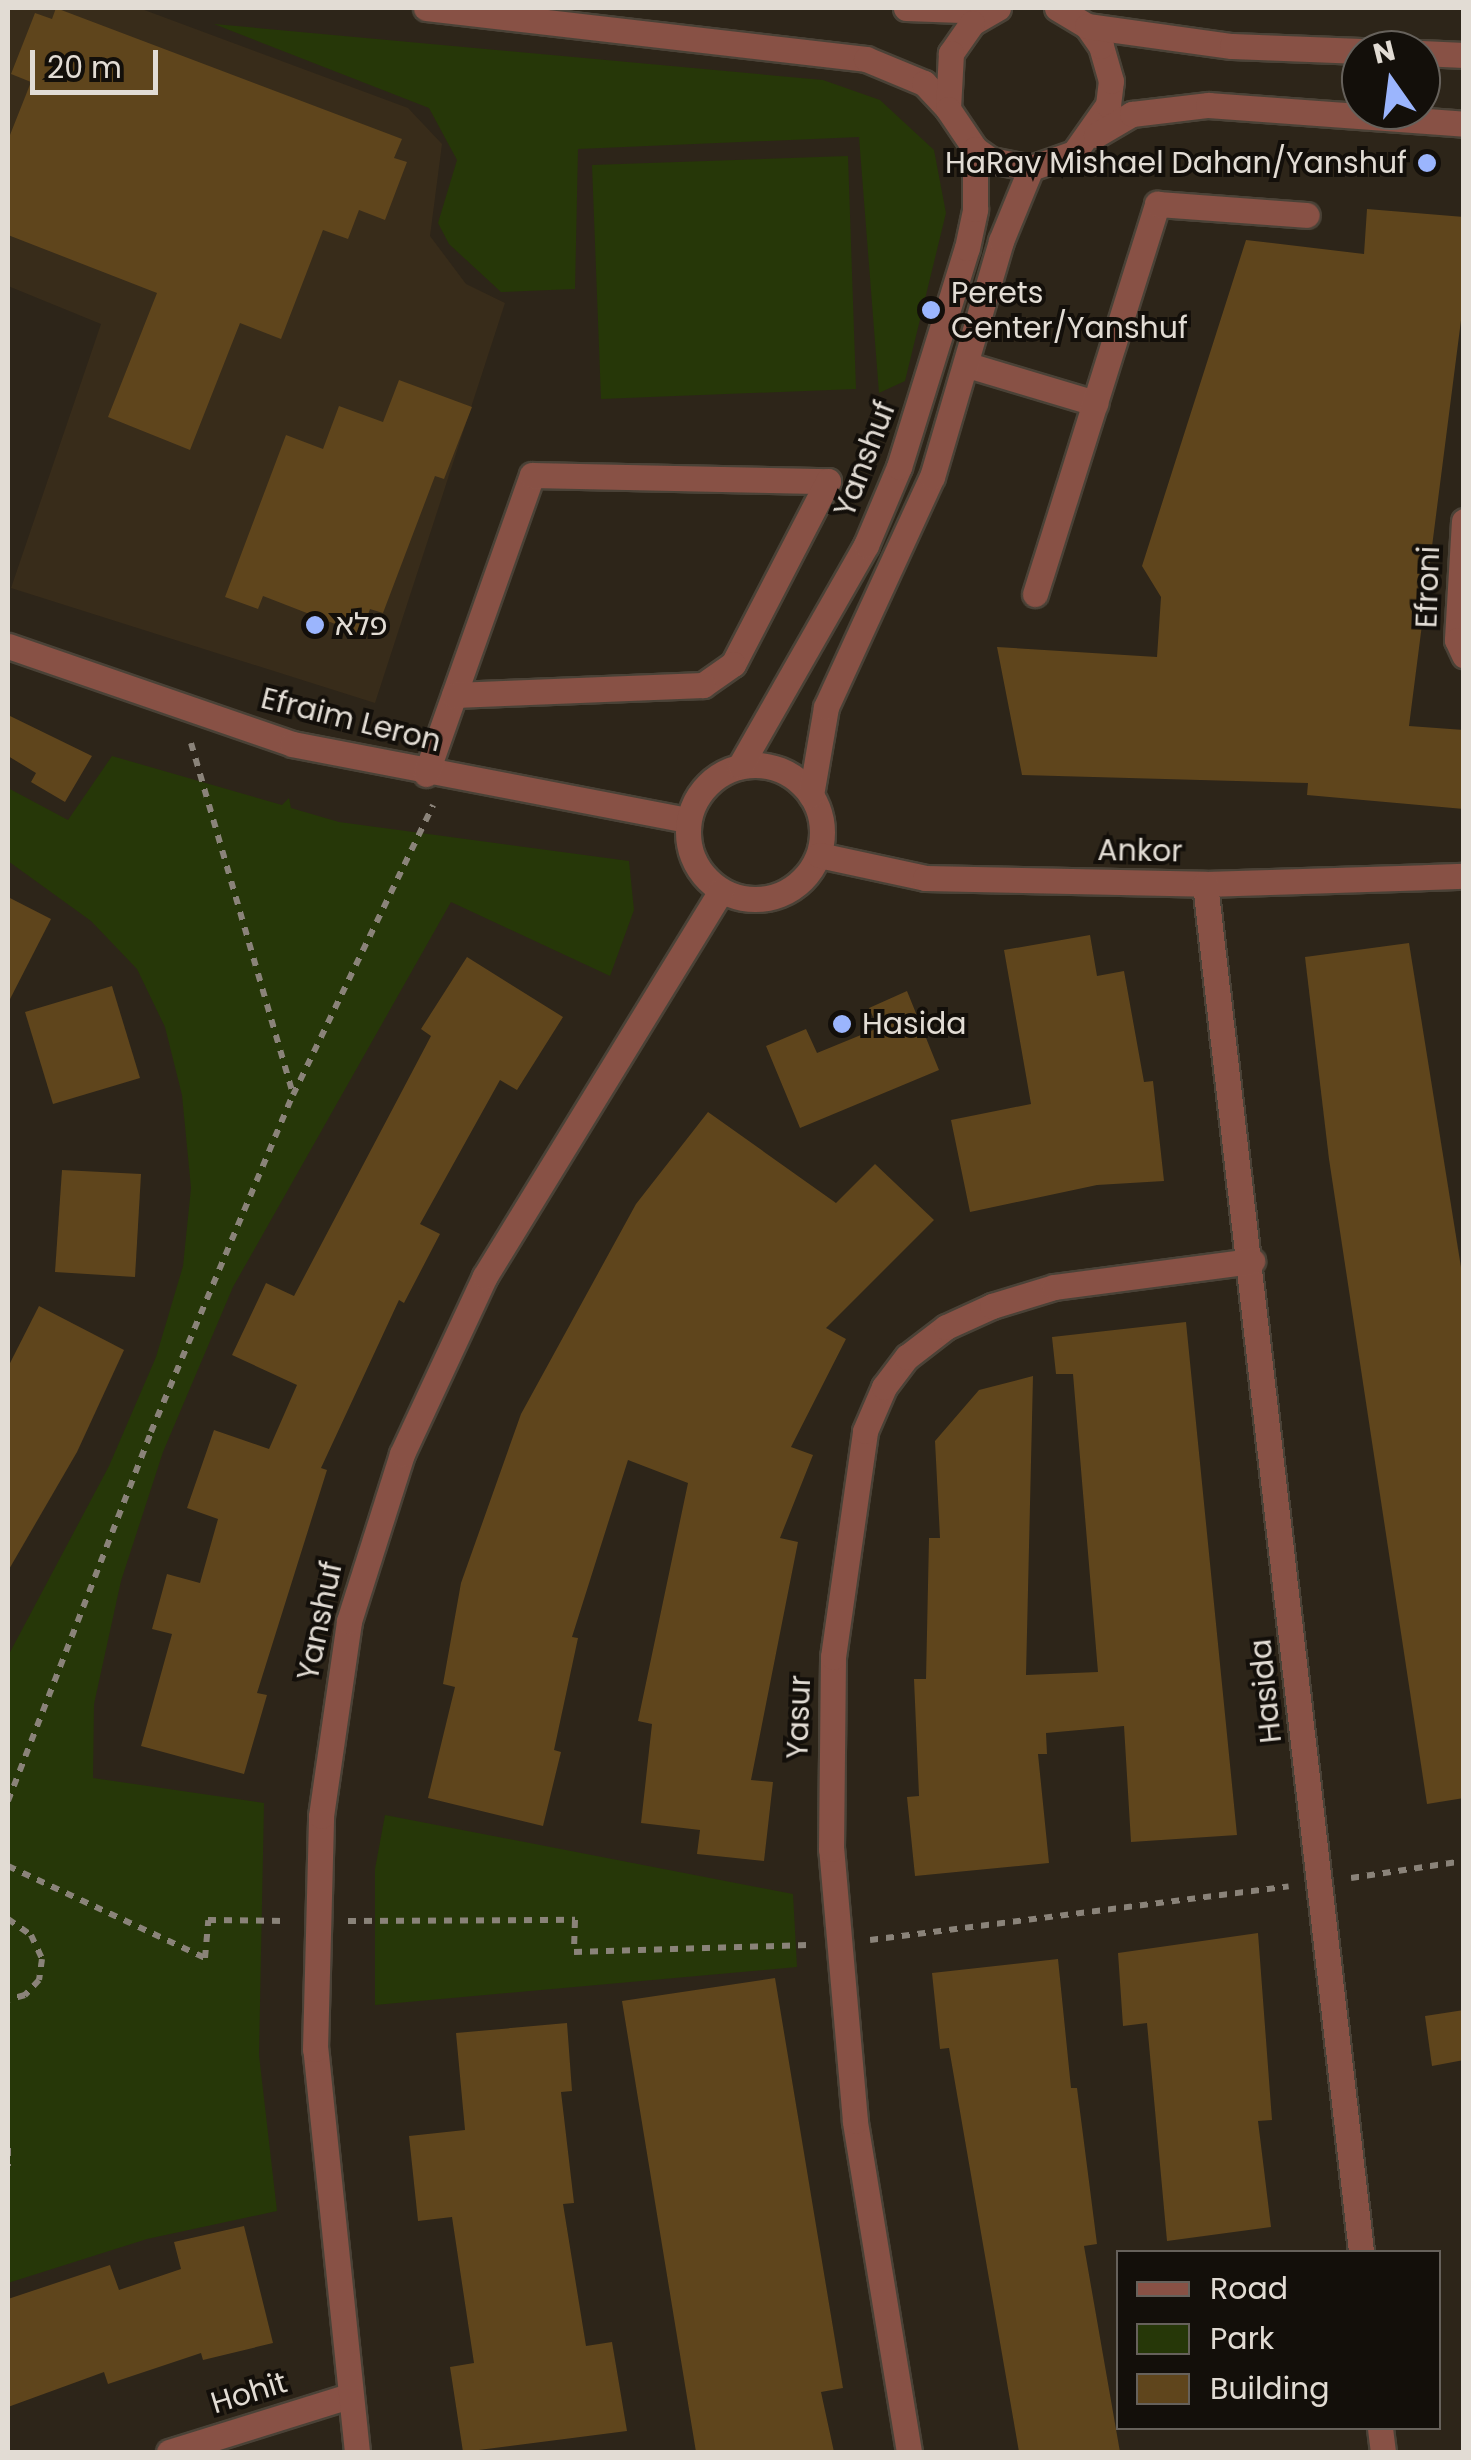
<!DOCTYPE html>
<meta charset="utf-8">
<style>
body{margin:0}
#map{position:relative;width:1471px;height:2460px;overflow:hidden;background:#2d2519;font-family:Poppins,"Noto Sans Hebrew",sans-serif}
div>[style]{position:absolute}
.built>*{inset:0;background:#382c1a}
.green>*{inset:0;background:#263708}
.building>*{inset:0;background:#5f451c}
.path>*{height:6px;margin-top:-3px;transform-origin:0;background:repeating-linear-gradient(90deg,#8a8379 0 8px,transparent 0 16px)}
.roads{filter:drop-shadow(2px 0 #4a4237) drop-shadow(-2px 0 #4a4237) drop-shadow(0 2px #4a4237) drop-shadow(0 -2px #4a4237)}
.minor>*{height:25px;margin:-12.5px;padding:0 12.5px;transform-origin:12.5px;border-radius:12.5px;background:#885145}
.minor>.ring{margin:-12.5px;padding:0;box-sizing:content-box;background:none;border:25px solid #885145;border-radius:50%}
.dots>*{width:28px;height:28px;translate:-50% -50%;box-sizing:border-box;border:5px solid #130f0a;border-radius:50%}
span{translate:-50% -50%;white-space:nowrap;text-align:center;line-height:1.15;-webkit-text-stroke:8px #130f0a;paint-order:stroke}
.poi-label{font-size:30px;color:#e2dcd4}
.right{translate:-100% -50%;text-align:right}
.left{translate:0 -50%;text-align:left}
.street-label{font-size:30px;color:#e2dcd4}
.frame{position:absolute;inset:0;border:10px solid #e2dcd4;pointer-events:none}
.legend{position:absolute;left:1116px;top:2250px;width:325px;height:180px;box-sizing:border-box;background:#130f0a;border:2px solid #66615b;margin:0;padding:12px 18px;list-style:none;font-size:30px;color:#e2dcd4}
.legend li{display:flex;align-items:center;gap:20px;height:50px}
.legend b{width:50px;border:2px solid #66615b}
.north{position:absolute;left:1341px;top:30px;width:100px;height:100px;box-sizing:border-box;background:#130f0a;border:2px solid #66615b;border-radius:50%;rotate:346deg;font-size:28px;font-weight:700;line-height:40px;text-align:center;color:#e2dcd4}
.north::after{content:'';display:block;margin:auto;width:35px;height:45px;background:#9bb5fd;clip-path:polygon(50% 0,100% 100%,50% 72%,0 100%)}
.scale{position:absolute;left:30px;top:50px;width:128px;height:45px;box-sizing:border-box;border:5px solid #e2dcd4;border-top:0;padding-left:12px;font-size:30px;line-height:35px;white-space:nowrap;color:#e2dcd4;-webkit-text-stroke:8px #130f0a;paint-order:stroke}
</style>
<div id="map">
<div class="built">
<i style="clip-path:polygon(8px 8px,139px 8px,408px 108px,442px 144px,430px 236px,466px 284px,505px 303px,375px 703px,11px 588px,101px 324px,8px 286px)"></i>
</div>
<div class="green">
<i style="clip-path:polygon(214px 24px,823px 80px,880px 100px,934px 150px,946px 213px,905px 381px,879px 393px,859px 137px,578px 149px,575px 289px,501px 292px,449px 244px,438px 223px,457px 160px,429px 108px)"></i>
<i style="clip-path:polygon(848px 156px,856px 389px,601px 399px,592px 165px)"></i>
<i style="clip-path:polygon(112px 756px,282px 805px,289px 798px,291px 808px,339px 822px,629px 861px,634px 910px,610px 976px,451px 902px,233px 1287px,163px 1452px,121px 1581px,94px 1704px,93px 1778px,264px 1803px,259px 2055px,277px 2211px,147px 2239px,8px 2283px,8px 1656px,109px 1466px,156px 1357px,183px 1266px,191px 1188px,182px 1095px,165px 1027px,137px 969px,91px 921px,8px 861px,8px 788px,68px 820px)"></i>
<i style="clip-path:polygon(385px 1815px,793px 1894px,797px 1967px,375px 2005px,375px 1869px)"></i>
</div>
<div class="building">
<i style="clip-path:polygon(56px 8px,402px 139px,394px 158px,407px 162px,385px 220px,359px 210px,348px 239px,323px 230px,281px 339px,240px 323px,190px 450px,108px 417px,157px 293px,8px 235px,8px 140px,31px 82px,11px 74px,35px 13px,52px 19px)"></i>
<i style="clip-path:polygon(1367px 209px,1464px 217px,1464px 297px,1409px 726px,1464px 730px,1464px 809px,1307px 795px,1308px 783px,1022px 775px,997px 647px,1157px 657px,1161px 597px,1142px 566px,1246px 240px,1364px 254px)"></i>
<i style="clip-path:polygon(399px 380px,472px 407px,444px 479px,435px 476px,383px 613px,370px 609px,361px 634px,263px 596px,258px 609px,225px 597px,286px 435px,323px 449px,339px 406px,383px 422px)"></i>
<i style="clip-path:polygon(8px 715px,92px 756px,65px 802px,31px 782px,36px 773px,8px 756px)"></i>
<i style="clip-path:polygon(8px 897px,51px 919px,8px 1003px)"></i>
<i style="clip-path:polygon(1090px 935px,1097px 976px,1124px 971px,1144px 1082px,1153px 1081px,1164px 1181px,1097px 1185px,970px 1212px,951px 1120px,1031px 1104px,1004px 950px)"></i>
<i style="clip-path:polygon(1409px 943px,1464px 1286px,1464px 1798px,1427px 1804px,1329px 1159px,1305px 957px)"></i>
<i style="clip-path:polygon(467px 957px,563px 1017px,517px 1090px,500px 1080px,420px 1224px,440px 1234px,404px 1303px,399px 1300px,321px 1468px,327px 1470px,257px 1693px,267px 1695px,244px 1774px,141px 1746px,172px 1634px,152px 1629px,167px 1574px,200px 1583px,218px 1519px,187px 1508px,214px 1430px,269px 1449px,297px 1385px,232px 1355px,266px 1283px,294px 1296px,431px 1036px,421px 1029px)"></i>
<i style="clip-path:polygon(112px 986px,140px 1078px,53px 1104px,25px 1012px)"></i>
<i style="clip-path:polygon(907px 991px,939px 1070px,800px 1128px,766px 1046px,806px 1029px,817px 1053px,878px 1028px,869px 1008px)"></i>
<i style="clip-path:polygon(708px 1112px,836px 1203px,875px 1164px,934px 1220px,826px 1328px,846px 1339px,791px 1447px,813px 1455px,780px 1538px,798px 1542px,751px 1780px,773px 1782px,764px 1861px,697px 1854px,700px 1830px,641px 1823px,652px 1724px,638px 1721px,688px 1483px,628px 1460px,572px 1637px,578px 1638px,554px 1750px,561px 1752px,543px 1826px,428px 1798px,455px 1687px,443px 1684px,461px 1583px,521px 1414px,636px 1204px)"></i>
<i style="clip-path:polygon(62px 1170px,141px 1174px,135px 1277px,55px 1272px)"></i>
<i style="clip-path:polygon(39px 1306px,124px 1350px,77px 1452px,8px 1571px,8px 1367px)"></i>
<i style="clip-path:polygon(1186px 1322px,1237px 1835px,1131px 1842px,1124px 1726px,1046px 1733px,1047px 1754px,1038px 1754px,1049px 1863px,915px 1876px,907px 1797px,919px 1796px,914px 1679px,926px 1679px,929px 1538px,940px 1538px,935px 1441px,979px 1390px,1033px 1376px,1026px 1675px,1098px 1672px,1073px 1374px,1056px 1374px,1052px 1337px)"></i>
<i style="clip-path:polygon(1258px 1933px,1272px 2120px,1258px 2121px,1271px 2227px,1167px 2241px,1147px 2023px,1123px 2026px,1118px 1953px)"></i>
<i style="clip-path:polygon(1058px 1959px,1071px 2088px,1077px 2088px,1097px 2244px,1084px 2246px,1120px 2452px,1019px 2452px,949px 2048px,940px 2049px,932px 1973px)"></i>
<i style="clip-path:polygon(775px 1978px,843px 2388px,821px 2392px,834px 2452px,696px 2452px,622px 2001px)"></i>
<i style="clip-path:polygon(1464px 2010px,1464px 2060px,1432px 2066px,1425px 2016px)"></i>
<i style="clip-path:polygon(567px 2023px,572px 2091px,561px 2092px,574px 2203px,563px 2204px,586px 2346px,612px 2342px,627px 2431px,463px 2452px,450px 2367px,474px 2363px,452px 2217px,418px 2221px,409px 2136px,465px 2130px,456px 2033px)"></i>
<i style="clip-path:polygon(244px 2226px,273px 2343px,203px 2360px,201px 2353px,108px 2384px,104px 2372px,8px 2407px,8px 2299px,110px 2265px,119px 2290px,181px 2269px,174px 2242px)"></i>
</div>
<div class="path">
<i style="left:191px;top:743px;width:366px;rotate:73.8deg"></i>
<i style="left:8px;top:1801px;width:396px;rotate:-68.8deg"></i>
<i style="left:151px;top:1432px;width:366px;rotate:-67.2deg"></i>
<i style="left:293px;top:1095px;width:322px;rotate:-64.2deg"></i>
<i style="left:8px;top:1866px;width:217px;rotate:25deg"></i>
<i style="left:205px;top:1958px;width:38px;rotate:-85deg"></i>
<i style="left:208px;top:1920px;width:77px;rotate:0.7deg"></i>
<i style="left:1351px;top:1878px;width:114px;rotate:-8.6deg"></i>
<i style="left:8px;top:1919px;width:28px;rotate:35deg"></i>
<i style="left:31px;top:1935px;width:26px;rotate:65deg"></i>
<i style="left:42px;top:1959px;width:21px;rotate:98deg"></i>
<i style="left:39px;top:1980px;width:21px;rotate:133deg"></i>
<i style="left:25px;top:1995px;width:18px;rotate:164deg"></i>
<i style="left:348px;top:1921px;width:227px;rotate:-0.3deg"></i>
<i style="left:575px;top:1920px;width:32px;rotate:92deg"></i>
<i style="left:574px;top:1952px;width:234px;rotate:-1.7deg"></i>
<i style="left:870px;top:1940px;width:422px;rotate:-7.3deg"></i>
<i style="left:8px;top:2148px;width:18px;rotate:90deg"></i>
</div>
<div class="roads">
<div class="minor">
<i style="left:426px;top:8px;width:443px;rotate:6.6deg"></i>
<i style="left:866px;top:59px;width:63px;rotate:22.5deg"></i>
<i style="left:924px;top:83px;width:35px;rotate:47deg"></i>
<i style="left:906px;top:8px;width:83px;rotate:2.1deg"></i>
<i style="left:998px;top:8px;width:30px;rotate:150deg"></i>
<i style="left:972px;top:23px;width:37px;rotate:125deg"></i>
<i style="left:951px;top:53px;width:56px;rotate:93.1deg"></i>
<i style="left:948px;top:109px;width:48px;rotate:56deg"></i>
<i style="left:975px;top:149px;width:19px;rotate:35deg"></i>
<i style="left:991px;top:160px;width:41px;rotate:11.3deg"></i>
<i style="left:1031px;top:168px;width:46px;rotate:-19.2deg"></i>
<i style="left:1074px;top:153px;width:59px;rotate:-54.7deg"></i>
<i style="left:1108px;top:105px;width:24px;rotate:-83deg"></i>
<i style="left:1111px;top:81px;width:36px;rotate:-106deg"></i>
<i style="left:1101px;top:46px;width:24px;rotate:-125deg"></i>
<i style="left:1087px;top:26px;width:35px;rotate:-149deg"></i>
<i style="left:1087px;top:26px;width:146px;rotate:7.9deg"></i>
<i style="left:1232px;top:46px;width:129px;rotate:2.2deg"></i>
<i style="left:1421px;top:53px;width:43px;rotate:2.7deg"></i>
<i style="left:1096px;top:135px;width:42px;rotate:-30.3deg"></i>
<i style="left:1132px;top:114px;width:77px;rotate:-6.8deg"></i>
<i style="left:1208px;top:105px;width:257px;rotate:4.2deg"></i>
<i style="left:968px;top:365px;width:133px;rotate:16.7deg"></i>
<i style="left:1464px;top:521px;width:119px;rotate:93.4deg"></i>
<i style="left:1457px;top:640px;width:17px;rotate:65deg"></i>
<i style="left:1035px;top:594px;width:409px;rotate:-72.6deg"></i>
<i style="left:1157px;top:204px;width:150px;rotate:4.2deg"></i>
<i style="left:8px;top:646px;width:300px;rotate:19deg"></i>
<i style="left:292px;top:744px;width:403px;rotate:10.9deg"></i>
<i class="ring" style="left:688px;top:765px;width:109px;height:109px"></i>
<i style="left:740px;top:766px;width:254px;rotate:-60.3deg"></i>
<i style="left:866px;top:545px;width:85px;rotate:-67.1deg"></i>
<i style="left:899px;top:467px;width:229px;rotate:-72.8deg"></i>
<i style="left:967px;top:248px;width:40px;rotate:-78deg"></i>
<i style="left:975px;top:209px;width:60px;rotate:-90deg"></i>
<i style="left:426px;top:774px;width:317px;rotate:-70.5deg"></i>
<i style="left:532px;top:475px;width:296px;rotate:1.2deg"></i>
<i style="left:828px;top:481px;width:206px;rotate:117.4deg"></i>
<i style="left:733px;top:664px;width:37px;rotate:145deg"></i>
<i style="left:703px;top:685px;width:249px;rotate:177.7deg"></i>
<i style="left:811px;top:795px;width:89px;rotate:-80.3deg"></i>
<i style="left:826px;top:707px;width:253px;rotate:-65.3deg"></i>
<i style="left:932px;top:477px;width:246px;rotate:-73.7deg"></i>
<i style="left:1001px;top:241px;width:79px;rotate:-67.7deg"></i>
<i style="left:819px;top:855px;width:108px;rotate:12.2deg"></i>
<i style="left:925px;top:878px;width:280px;rotate:1.2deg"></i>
<i style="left:1205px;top:884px;width:259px;rotate:-1.8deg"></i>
<i style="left:1205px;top:884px;width:1377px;rotate:83.49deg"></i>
<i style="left:1380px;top:2428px;width:24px;rotate:83deg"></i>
<i style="left:169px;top:2452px;width:189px;rotate:-17.3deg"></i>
<i style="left:357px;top:2452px;width:405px;rotate:-95.9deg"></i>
<i style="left:315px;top:2049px;width:233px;rotate:-88.5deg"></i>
<i style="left:321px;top:1816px;width:197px;rotate:-81.8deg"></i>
<i style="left:349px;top:1621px;width:175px;rotate:-72.4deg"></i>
<i style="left:402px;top:1454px;width:196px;rotate:-65deg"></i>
<i style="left:485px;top:1276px;width:452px;rotate:-58.5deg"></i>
<i style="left:909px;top:2452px;width:335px;rotate:-99.3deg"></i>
<i style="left:855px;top:2121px;width:273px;rotate:-95deg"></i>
<i style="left:831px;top:1849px;width:192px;rotate:-89.4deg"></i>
<i style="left:833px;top:1657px;width:228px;rotate:-81.9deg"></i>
<i style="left:865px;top:1431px;width:48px;rotate:-66.6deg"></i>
<i style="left:884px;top:1387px;width:38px;rotate:-53deg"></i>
<i style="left:907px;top:1357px;width:49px;rotate:-37.6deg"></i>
<i style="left:946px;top:1327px;width:51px;rotate:-24.5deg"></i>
<i style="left:992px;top:1306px;width:65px;rotate:-17deg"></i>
<i style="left:1054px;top:1287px;width:200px;rotate:-7.5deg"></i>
</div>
</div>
<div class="dots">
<i style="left:1427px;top:163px;background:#9bb5fd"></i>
<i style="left:931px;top:310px;background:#9bb5fd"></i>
<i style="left:315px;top:625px;background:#9bb5fd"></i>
<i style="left:842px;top:1024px;background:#9bb5fd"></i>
</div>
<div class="poi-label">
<span class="right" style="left:1407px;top:163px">HaRav Mishael Dahan/Yanshuf</span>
<span class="left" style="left:951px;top:310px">Perets<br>Center/Yanshuf</span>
<span class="left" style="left:335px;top:625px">פלא</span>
<span class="left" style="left:862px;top:1024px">Hasida</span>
</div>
<div class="street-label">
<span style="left:865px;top:459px;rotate:-69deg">Yanshuf</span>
<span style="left:1428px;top:587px;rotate:-88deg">Efroni</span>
<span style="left:351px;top:720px;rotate:14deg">Efraim Leron</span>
<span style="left:1140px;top:851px;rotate:1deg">Ankor</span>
<span style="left:320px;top:1621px;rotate:-78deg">Yanshuf</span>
<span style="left:1266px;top:1691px;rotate:-96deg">Hasida</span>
<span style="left:799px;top:1717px;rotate:-88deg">Yasur</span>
<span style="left:249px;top:2393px;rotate:-17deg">Hohit</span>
</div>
<div class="frame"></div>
<ul class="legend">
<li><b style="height:12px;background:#885145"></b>Road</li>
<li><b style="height:28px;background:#263708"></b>Park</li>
<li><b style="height:28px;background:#5f451c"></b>Building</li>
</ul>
<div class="north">N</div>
<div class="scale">20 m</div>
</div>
